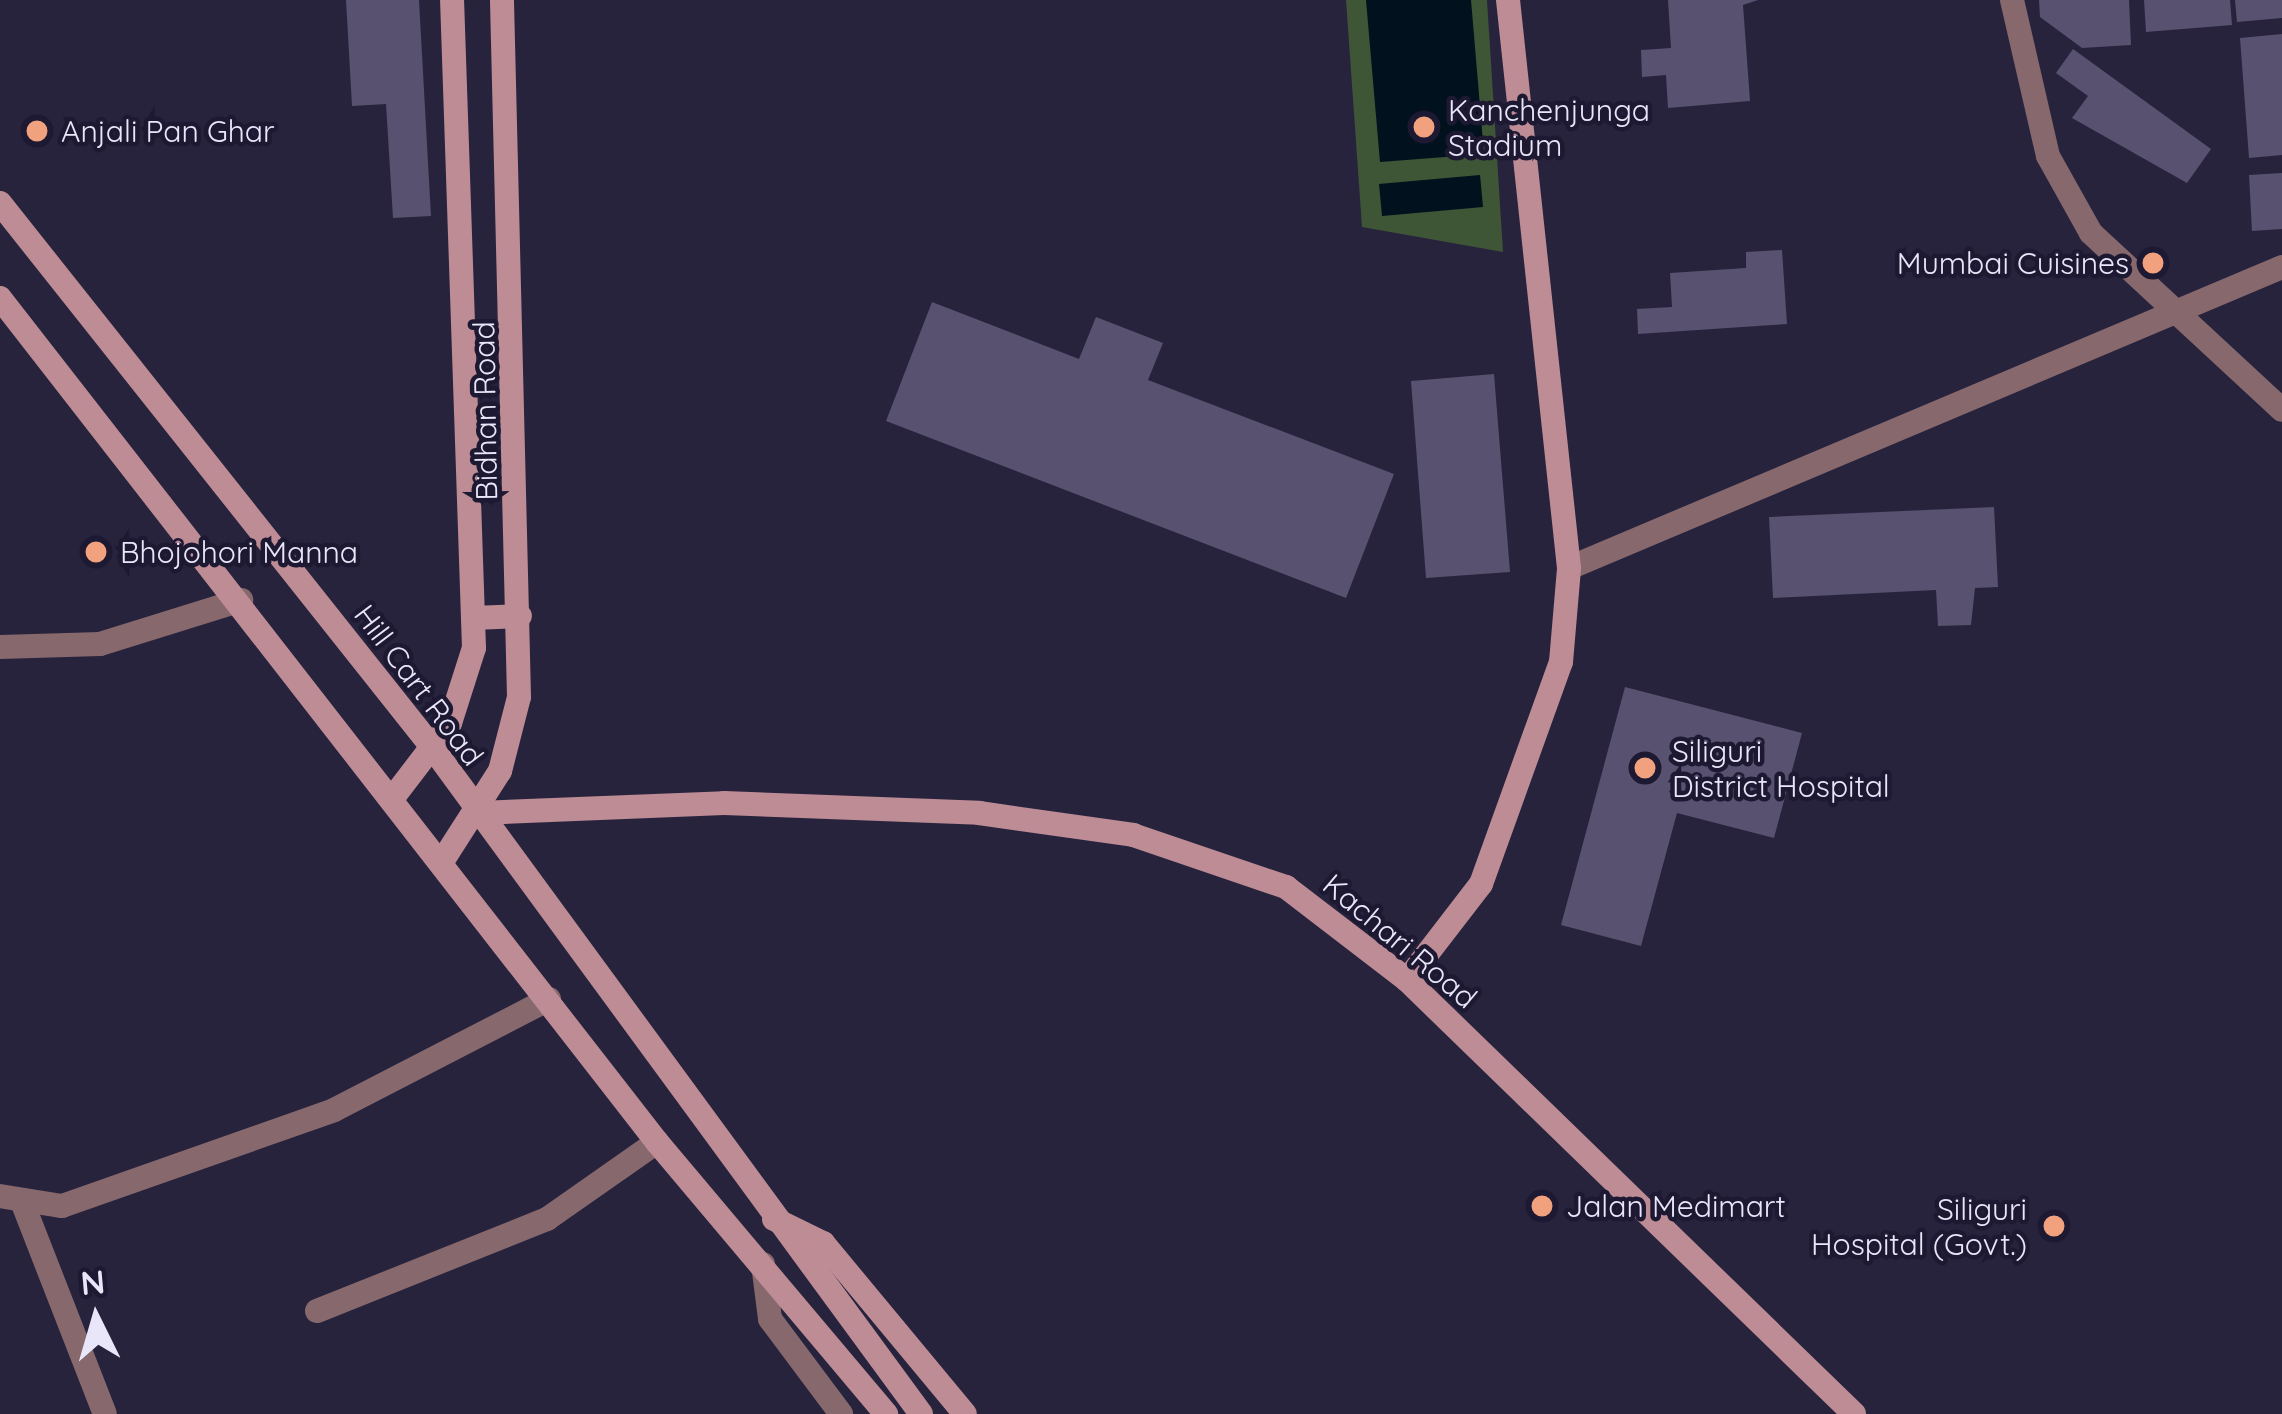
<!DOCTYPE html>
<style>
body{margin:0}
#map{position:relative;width:2282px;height:1414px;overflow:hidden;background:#27233d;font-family:Quicksand,sans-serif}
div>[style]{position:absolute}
.green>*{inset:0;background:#3e5536}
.water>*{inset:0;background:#01111d}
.building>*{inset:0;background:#58516f}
.street>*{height:24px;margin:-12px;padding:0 12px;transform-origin:12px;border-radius:12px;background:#87686d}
.secondary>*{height:24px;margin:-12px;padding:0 12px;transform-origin:12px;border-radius:12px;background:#be8c95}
.dots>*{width:33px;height:33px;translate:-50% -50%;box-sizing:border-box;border:6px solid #1e1932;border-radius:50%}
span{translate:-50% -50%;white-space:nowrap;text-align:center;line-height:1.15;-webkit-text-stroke:9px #1e1932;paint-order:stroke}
.poi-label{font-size:30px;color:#e8e6f8}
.left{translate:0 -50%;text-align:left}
.right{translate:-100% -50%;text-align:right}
.street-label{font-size:30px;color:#e8e6f8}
.north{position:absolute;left:36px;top:1258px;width:120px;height:120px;-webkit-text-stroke:9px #1e1932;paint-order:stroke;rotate:355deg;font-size:33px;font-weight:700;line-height:48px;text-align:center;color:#e8e6f8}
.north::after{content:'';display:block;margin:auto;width:42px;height:54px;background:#e8e6f8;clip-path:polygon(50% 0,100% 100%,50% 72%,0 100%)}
</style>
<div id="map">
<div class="green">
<i style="clip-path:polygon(1346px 0,1487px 0,1503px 252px,1362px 227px)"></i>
</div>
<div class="water">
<i style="clip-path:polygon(1366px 0,1471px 0,1484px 154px,1380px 162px)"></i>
<i style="clip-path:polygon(1480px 175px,1483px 207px,1382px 216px,1379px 184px)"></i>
</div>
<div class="building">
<i style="clip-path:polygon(346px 0,419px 0,431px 216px,393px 218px,386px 104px,352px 106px)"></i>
<i style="clip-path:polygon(1668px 0,1758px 0,1743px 5px,1750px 101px,1668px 108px,1666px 75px,1642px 77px,1641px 50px,1671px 48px)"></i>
<i style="clip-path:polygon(2039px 0,2129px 0,2131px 45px,2082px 48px,2040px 17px)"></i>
<i style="clip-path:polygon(2144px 0,2230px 0,2232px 25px,2146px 32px)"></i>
<i style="clip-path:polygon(2235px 0,2282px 0,2282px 18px,2237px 22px)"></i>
<i style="clip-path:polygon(2282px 34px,2282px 155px,2249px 158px,2240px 38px)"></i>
<i style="clip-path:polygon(2073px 49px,2211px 149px,2187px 183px,2072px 118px,2088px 96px,2056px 73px)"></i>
<i style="clip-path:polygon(2282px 173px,2282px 229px,2252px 231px,2249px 175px)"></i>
<i style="clip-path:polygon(1782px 250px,1787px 324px,1638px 334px,1637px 309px,1672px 307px,1670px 273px,1746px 268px,1746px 252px)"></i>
<i style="clip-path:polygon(932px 302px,1079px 359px,1096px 317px,1163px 343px,1148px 380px,1394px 474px,1346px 598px,886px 421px)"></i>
<i style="clip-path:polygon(1494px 374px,1510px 572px,1426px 578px,1411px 381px)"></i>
<i style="clip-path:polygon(1994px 507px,1998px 587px,1975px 588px,1971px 625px,1938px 626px,1936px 590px,1773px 598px,1769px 517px)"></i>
<i style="clip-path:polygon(1625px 687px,1802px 733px,1774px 838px,1677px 813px,1641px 946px,1561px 925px)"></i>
</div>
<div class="street">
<i style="left:2012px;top:0;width:160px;rotate:77deg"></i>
<i style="left:2048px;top:156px;width:88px;rotate:60.8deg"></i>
<i style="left:2091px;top:233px;width:260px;rotate:42.8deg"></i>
<i style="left:1569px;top:568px;width:774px;rotate:-22.89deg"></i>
<i style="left:0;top:647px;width:100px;rotate:-1.7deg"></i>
<i style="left:100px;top:644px;width:148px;rotate:-17.3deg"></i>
<i style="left:0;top:1196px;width:63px;rotate:9.2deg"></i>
<i style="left:62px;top:1206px;width:288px;rotate:-19.4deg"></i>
<i style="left:334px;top:1110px;width:242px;rotate:-27.3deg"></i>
<i style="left:23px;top:1204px;width:225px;rotate:68.7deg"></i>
<i style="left:763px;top:1264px;width:55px;rotate:82.7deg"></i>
<i style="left:770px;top:1319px;width:119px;rotate:53.2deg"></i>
<i style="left:317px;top:1311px;width:248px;rotate:-21.8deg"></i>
<i style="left:547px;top:1219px;width:134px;rotate:-35deg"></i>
</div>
<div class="secondary">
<i style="left:0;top:203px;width:695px;rotate:51.55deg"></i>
<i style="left:432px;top:747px;width:827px;rotate:53.75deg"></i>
<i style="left:0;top:298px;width:1070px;rotate:52.1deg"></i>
<i style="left:657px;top:1142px;width:356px;rotate:49.9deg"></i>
<i style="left:473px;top:618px;width:47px;rotate:-2.4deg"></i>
<i style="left:395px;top:795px;width:91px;rotate:-52.6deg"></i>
<i style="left:450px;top:723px;width:79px;rotate:-72.3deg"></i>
<i style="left:474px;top:648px;width:648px;rotate:-91.94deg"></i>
<i style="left:478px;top:813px;width:246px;rotate:-2.3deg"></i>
<i style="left:724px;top:803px;width:255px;rotate:2.2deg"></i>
<i style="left:979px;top:813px;width:156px;rotate:8.1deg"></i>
<i style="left:1133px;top:835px;width:162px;rotate:18.8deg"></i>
<i style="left:1286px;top:887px;width:153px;rotate:37.5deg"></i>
<i style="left:1407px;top:980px;width:623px;rotate:44.15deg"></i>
<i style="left:443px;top:860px;width:106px;rotate:-57.4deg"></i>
<i style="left:500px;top:771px;width:76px;rotate:-75.6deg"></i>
<i style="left:519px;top:697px;width:697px;rotate:-91.4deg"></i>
<i style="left:1407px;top:980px;width:121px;rotate:-52.4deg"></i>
<i style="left:1481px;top:884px;width:236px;rotate:-70.2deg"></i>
<i style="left:1561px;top:662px;width:94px;rotate:-85.1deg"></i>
<i style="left:1569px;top:568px;width:571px;rotate:-96.13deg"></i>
<i style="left:774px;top:1219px;width:55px;rotate:26.1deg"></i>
<i style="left:823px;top:1243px;width:222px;rotate:50.3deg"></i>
</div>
<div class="dots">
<i style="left:1424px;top:127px;background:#f2a17e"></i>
<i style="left:37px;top:131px;background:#f2a17e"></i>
<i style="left:2153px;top:263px;background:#f2a17e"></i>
<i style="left:96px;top:552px;background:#f2a17e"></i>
<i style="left:1645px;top:768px;background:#f2a17e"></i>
<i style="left:1542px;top:1206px;background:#f2a17e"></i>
<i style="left:2054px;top:1226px;background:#f2a17e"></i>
</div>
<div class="poi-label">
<span class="left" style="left:1448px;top:127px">Kanchenjunga<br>Stadium</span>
<span class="left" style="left:61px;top:131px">Anjali Pan Ghar</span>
<span class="right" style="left:2129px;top:263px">Mumbai Cuisines</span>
<span class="left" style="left:120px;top:552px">Bhojohori Manna</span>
<span class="left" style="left:1672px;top:768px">Siliguri<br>District Hospital</span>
<span class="left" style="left:1566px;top:1206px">Jalan Medimart</span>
<span class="right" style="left:2027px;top:1226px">Siliguri<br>Hospital (Govt.)</span>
</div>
<div class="street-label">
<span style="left:485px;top:411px;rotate:-91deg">Bidhan Road</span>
<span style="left:419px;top:685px;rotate:53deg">Hill Cart Road</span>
<span style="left:1400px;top:941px;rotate:40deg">Kachari Road</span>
</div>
<div class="north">N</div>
</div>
